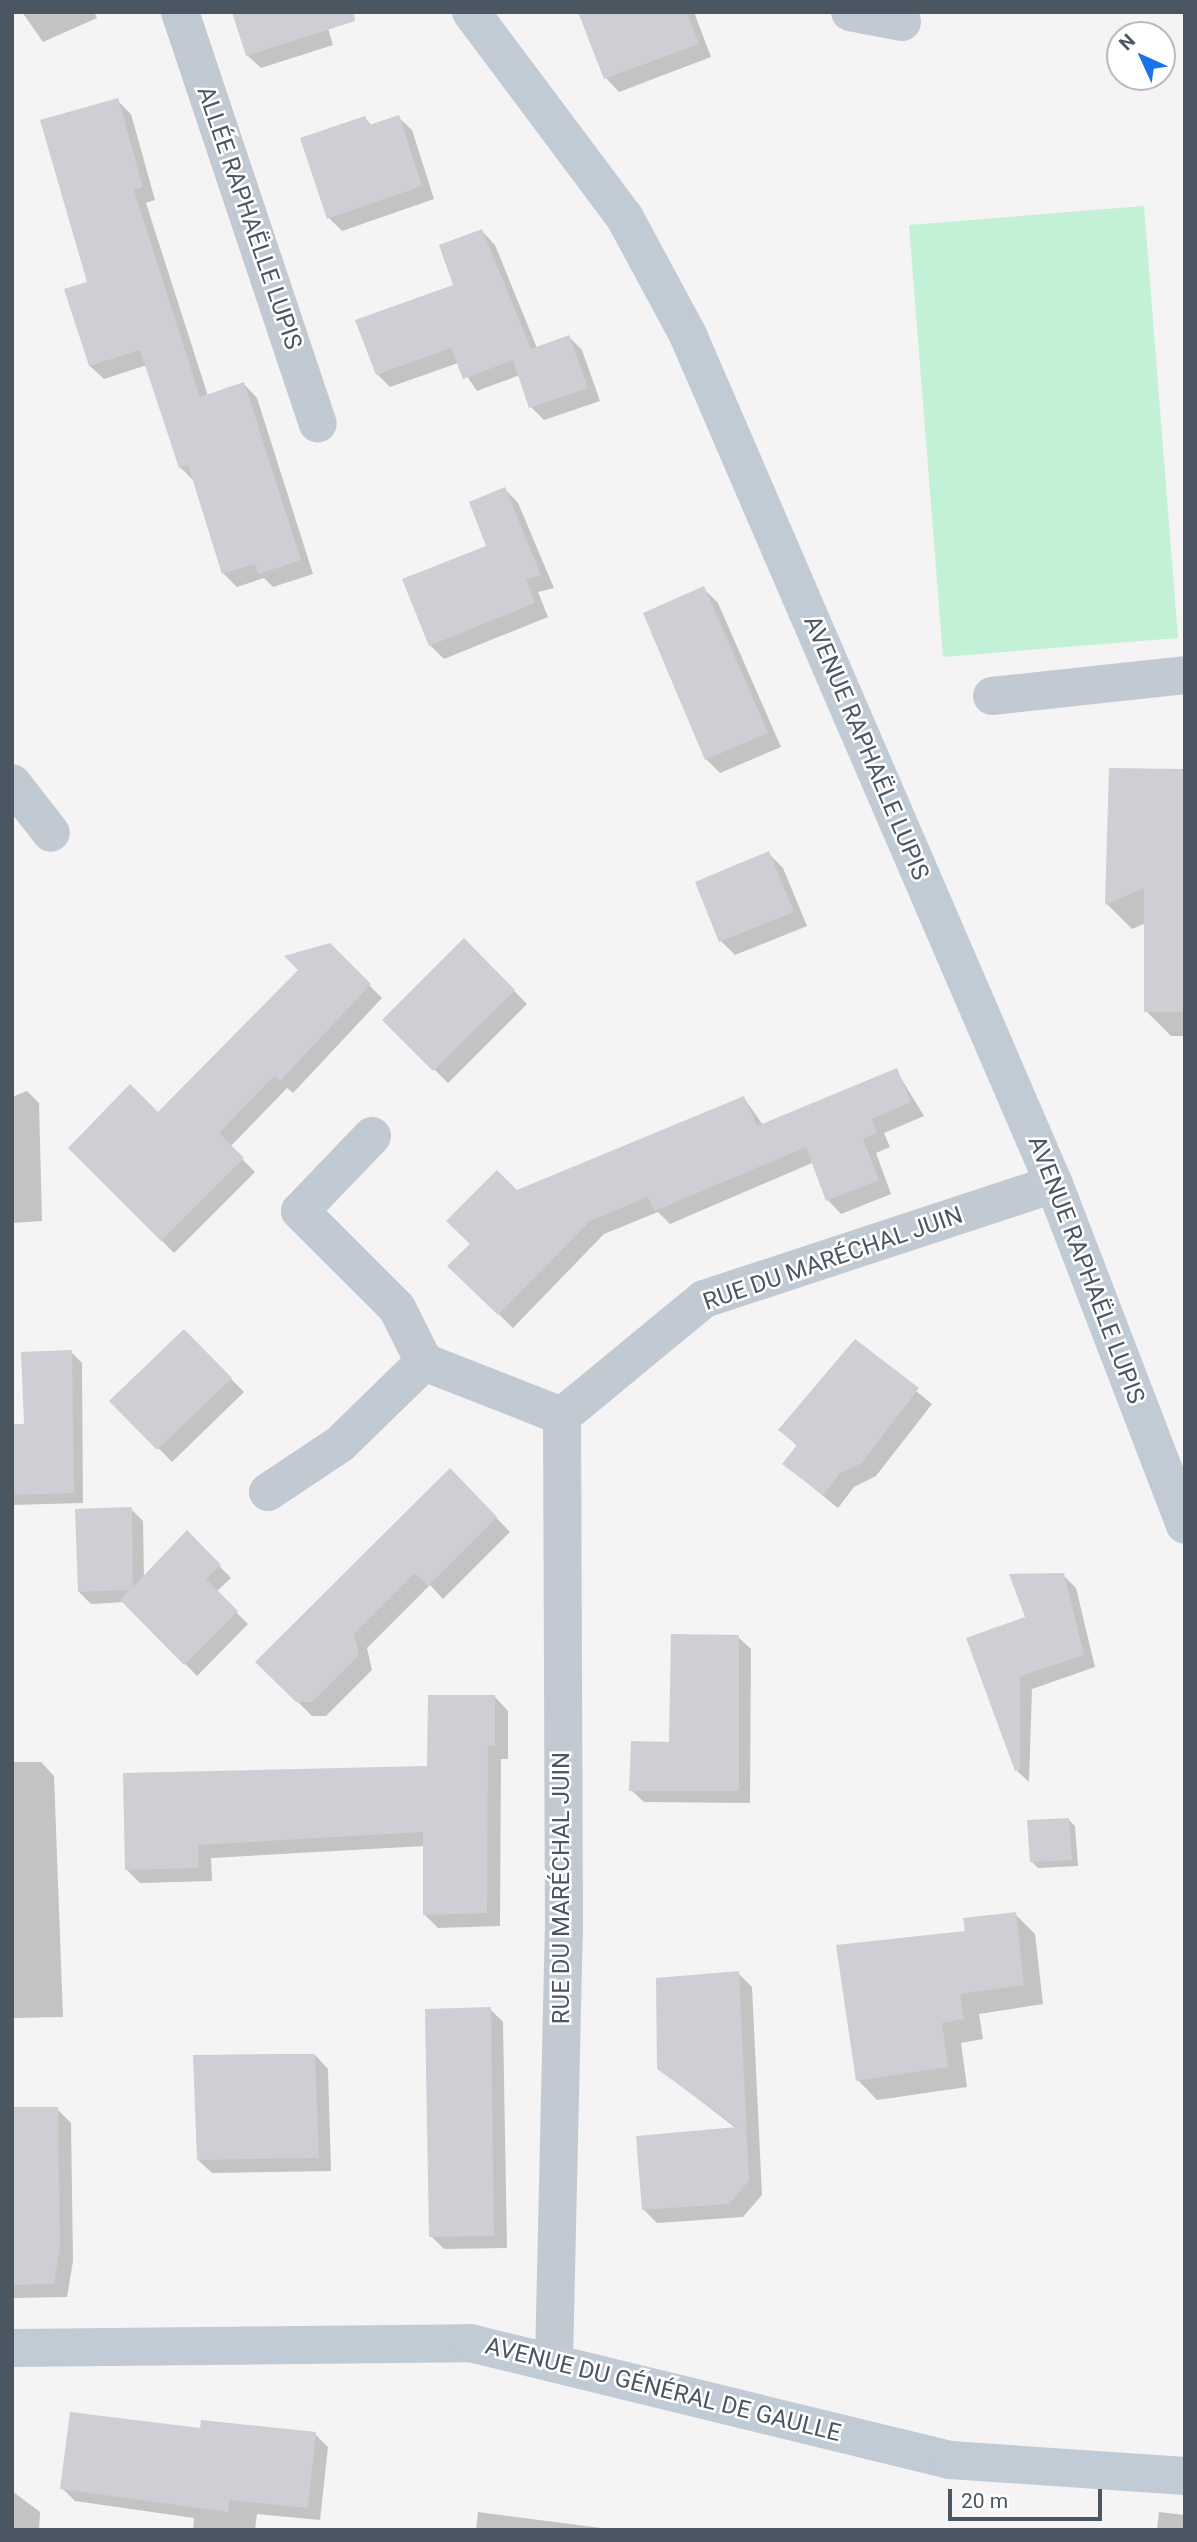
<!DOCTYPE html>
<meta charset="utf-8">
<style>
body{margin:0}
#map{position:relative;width:1197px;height:2542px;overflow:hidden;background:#f5f3f3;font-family:Roboto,sans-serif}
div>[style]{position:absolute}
.green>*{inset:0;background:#c3f1d5}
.shadow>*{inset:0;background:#0003}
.building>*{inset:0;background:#cdcfd5}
.street>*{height:38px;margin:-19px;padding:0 19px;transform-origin:19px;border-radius:19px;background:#c1cad2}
.secondary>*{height:38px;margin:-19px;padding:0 19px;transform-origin:19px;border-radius:19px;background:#c1cbd6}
span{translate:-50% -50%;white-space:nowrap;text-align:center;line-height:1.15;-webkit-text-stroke:5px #fff;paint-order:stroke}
.street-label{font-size:24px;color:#4a5661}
.frame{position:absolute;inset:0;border:14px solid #4a5661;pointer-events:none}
.north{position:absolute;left:1106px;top:21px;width:70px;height:70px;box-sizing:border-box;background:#fff;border:2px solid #b7bbc0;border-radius:50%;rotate:315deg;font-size:19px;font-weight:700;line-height:28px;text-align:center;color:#4a5661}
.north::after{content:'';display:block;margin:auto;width:24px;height:32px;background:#1a73e8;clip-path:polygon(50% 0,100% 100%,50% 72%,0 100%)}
.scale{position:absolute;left:948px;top:2489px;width:154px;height:32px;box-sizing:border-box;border:4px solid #4a5661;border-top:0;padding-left:9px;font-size:21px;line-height:24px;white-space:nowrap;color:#4a5661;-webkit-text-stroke:5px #fff;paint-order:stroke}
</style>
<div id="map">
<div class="green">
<i style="clip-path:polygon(1144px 206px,1178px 638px,943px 657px,909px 225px)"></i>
</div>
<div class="shadow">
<i style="clip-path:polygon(22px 12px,94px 12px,97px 18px,43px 42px)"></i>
<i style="clip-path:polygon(323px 12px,333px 45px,261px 68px,247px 55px)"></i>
<i style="clip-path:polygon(580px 12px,694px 12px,711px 57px,619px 92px,606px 78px)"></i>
<i style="clip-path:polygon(117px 100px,131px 114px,155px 200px,146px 203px,208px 396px,244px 384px,257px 398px,313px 574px,273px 587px,264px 578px,237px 587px,223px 573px,195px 482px,180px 467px,147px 365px,104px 379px,90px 366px,89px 283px)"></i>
<i style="clip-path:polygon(398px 117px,412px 130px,434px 199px,342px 231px,329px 218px,365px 118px,372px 126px)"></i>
<i style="clip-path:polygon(482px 231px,495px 245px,537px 348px,569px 337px,582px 350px,600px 401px,544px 420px,531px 407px,520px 375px,477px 391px,458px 363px,390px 387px,377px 374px,456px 287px)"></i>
<i style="clip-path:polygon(505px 489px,518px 503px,554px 588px,538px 592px,548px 617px,444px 659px,430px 645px,488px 547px)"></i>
<i style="clip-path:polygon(704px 589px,718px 603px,781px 747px,720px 773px,706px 759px)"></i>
<i style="clip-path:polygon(1185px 770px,1185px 1036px,1171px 1036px,1146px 1011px,1146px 923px,1132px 929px,1107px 904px)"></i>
<i style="clip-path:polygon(769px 854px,783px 868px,807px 926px,735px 955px,721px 941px)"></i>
<i style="clip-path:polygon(464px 940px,527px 1004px,448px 1083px,385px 1020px)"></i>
<i style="clip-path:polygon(329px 945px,382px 998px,293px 1093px,287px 1088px,230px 1147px,255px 1172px,174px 1253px,70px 1148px,158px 1114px)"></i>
<i style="clip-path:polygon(896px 1070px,924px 1116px,884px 1133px,890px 1147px,876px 1153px,891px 1194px,841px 1214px,828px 1200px,812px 1163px,670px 1224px,658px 1212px,604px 1234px,513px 1328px,450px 1266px,517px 1192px,744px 1098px,763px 1125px)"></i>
<i style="clip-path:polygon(27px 1091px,39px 1103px,42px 1221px,12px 1223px,12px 1097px)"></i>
<i style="clip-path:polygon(184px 1331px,244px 1392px,172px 1462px,112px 1401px)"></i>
<i style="clip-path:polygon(855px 1341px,932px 1404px,876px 1476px,854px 1487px,838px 1508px,784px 1464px,798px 1447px,780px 1429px)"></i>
<i style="clip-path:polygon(71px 1352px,82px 1363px,83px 1503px,12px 1505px,12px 1426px,25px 1426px)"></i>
<i style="clip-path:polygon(450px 1470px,510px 1532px,443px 1599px,430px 1585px,367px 1648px,372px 1670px,326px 1716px,312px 1716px,258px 1662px)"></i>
<i style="clip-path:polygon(131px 1509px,143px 1521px,144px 1578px,187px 1533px,231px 1578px,216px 1592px,248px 1624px,197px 1676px,125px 1602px,91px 1604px,79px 1592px)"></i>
<i style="clip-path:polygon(1063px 1575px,1076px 1588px,1095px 1667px,1032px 1689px,1029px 1782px,1016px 1770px,969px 1639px,1027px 1618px)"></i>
<i style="clip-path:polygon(738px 1637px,751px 1649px,750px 1803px,644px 1802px,631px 1790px,670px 1744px)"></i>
<i style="clip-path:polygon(495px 1697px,508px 1711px,508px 1759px,501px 1759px,500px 1926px,438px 1928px,424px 1914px,424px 1846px,211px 1858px,212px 1881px,140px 1883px,126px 1869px,125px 1775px,429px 1768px)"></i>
<i style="clip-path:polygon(12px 1762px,41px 1762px,54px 1776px,63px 2017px,12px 2018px)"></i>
<i style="clip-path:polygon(1069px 1820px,1075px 1826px,1078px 1866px,1038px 1868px,1031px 1861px)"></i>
<i style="clip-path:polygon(1015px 1914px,1035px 1934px,1043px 2004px,979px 2014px,983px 2039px,961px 2043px,967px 2087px,877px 2100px,858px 2080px,967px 1932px)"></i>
<i style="clip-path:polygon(738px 1973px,752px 1987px,762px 2195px,743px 2217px,657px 2223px,643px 2209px,737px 2129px,658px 2068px)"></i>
<i style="clip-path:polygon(490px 2009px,503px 2022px,507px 2248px,444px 2249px,431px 2236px)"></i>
<i style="clip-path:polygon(315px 2055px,328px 2069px,331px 2171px,212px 2173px,198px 2160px)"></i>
<i style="clip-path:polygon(12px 2109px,57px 2109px,71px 2123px,73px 2261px,67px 2297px,12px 2298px)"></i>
<i style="clip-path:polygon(202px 2430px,315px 2434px,328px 2447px,320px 2520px,257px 2514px,255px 2530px,193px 2530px,194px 2518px,75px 2501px,62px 2488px)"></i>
<i style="clip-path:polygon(12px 2491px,40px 2512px,39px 2530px,12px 2530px)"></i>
<i style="clip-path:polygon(478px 2512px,609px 2529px,610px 2530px,476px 2530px)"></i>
<i style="clip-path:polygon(1159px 2512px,1185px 2515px,1185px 2530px,1157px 2530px)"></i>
</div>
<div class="building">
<i style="clip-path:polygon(232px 12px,354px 12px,355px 21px,246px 56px)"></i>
<i style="clip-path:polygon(578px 12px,687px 12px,699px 44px,604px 79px)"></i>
<i style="clip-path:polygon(118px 98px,143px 187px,134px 190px,200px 397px,244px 382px,301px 560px,258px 574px,255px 564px,222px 574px,188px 465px,179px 468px,140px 350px,89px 366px,64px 289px,87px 282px,40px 120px)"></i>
<i style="clip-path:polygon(399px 115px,422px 186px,327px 219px,300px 138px,365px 116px,369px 125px)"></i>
<i style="clip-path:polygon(482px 229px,531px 349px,569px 335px,588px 388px,529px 408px,513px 360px,463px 379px,451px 348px,376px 375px,355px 320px,453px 285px,439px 245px)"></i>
<i style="clip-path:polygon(505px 487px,541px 575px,526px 579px,535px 603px,429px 646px,402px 579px,486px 546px,469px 502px)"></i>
<i style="clip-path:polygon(704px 586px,768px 733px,705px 760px,643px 613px)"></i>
<i style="clip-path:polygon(1109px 768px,1185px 769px,1185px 1012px,1144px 1012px,1144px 888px,1105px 905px)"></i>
<i style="clip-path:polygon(769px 851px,794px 912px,719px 942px,695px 882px)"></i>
<i style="clip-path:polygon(464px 938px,515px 990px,433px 1071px,382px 1020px)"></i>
<i style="clip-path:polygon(330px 943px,371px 984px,280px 1081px,274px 1076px,219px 1133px,244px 1158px,161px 1241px,68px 1148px,130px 1084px,158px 1112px,298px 970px,284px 956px)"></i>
<i style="clip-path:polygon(897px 1068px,911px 1102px,872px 1119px,877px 1133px,863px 1139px,879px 1180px,826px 1201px,806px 1147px,655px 1211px,648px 1197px,590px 1221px,498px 1315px,447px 1266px,470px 1244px,446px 1221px,497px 1170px,517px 1190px,744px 1096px,757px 1126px)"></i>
<i style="clip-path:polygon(184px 1329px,232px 1378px,157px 1450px,109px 1401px)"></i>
<i style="clip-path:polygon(855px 1339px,919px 1388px,862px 1463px,840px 1473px,823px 1495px,782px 1464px,797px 1445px,778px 1430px)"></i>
<i style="clip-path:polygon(72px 1350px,74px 1493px,12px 1495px,12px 1424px,24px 1424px,21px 1352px)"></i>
<i style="clip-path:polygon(450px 1468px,497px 1517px,428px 1586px,415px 1573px,354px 1634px,359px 1655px,312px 1702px,296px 1702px,255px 1662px)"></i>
<i style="clip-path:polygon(132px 1507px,133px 1587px,187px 1530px,221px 1565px,206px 1579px,238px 1611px,184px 1665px,120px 1600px,129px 1590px,78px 1592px,75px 1509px)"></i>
<i style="clip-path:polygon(1064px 1573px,1084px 1655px,1020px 1676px,1020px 1770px,1015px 1771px,966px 1638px,1025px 1617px,1009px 1574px)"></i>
<i style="clip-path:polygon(671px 1634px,739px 1635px,739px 1791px,629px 1791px,631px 1741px,669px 1742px)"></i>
<i style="clip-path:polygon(428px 1695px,495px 1695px,495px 1746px,488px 1746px,487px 1913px,423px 1915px,423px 1832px,198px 1845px,199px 1868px,125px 1870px,123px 1773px,427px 1766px)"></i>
<i style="clip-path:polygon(1069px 1818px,1072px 1860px,1030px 1862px,1027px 1820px)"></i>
<i style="clip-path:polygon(1016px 1912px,1024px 1985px,960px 1994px,964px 2019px,942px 2023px,948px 2067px,856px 2081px,836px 1945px,965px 1931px,963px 1918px)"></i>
<i style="clip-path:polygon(739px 1971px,749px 2181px,729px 2204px,642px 2210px,636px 2136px,737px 2127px,657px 2069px,656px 1978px)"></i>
<i style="clip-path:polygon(491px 2007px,494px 2236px,429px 2237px,425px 2009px)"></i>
<i style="clip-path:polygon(285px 2054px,315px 2054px,319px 2158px,197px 2160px,193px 2055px)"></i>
<i style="clip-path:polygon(12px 2107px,58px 2107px,60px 2246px,54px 2284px,12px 2285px)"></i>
<i style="clip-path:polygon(70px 2412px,200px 2428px,201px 2420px,316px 2432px,308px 2508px,229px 2500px,228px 2512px,60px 2489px)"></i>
</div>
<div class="street">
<i style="left:180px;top:12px;width:434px;rotate:71.5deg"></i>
<i style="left:850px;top:12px;width:53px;rotate:10.9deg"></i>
<i style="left:992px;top:696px;width:194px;rotate:-6.2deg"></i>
<i style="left:12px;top:783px;width:63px;rotate:52deg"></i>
<i style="left:372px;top:1136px;width:104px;rotate:133.8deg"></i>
<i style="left:300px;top:1211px;width:137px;rotate:45deg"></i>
<i style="left:397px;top:1308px;width:60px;rotate:63.4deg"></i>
<i style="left:424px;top:1362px;width:148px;rotate:21.4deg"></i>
<i style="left:562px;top:1416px;width:184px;rotate:-39.5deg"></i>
<i style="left:704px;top:1299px;width:368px;rotate:-18.2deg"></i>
<i style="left:268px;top:1492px;width:87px;rotate:-33.7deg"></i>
<i style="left:340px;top:1444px;width:117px;rotate:-44.3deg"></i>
<i style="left:554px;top:2361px;width:428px;rotate:-88.7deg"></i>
<i style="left:564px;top:1933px;width:517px;rotate:-90.22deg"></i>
</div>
<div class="secondary">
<i style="left:471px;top:12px;width:257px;rotate:53.2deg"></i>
<i style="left:625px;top:218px;width:133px;rotate:61.7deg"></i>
<i style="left:688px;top:335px;width:925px;rotate:66.68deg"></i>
<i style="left:1054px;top:1184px;width:365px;rotate:69deg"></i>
<i style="left:12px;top:2348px;width:458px;rotate:-0.6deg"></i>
<i style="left:470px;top:2343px;width:494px;rotate:13.7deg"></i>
<i style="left:950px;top:2460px;width:236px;rotate:3.9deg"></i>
</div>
<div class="street-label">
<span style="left:249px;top:218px;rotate:71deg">ALLÉE RAPHAËLLE LUPIS</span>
<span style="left:866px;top:748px;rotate:67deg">AVENUE RAPHAËLE LUPIS</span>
<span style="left:833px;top:1259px;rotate:-19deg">RUE DU MARÉCHAL JUIN</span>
<span style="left:1086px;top:1270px;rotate:69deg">AVENUE RAPHAËLE LUPIS</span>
<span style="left:562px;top:1888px;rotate:-90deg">RUE DU MARÉCHAL JUIN</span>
<span style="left:663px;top:2390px;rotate:14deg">AVENUE DU GÉNÉRAL DE GAULLE</span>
</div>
<div class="frame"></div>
<div class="north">N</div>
<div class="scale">20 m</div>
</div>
